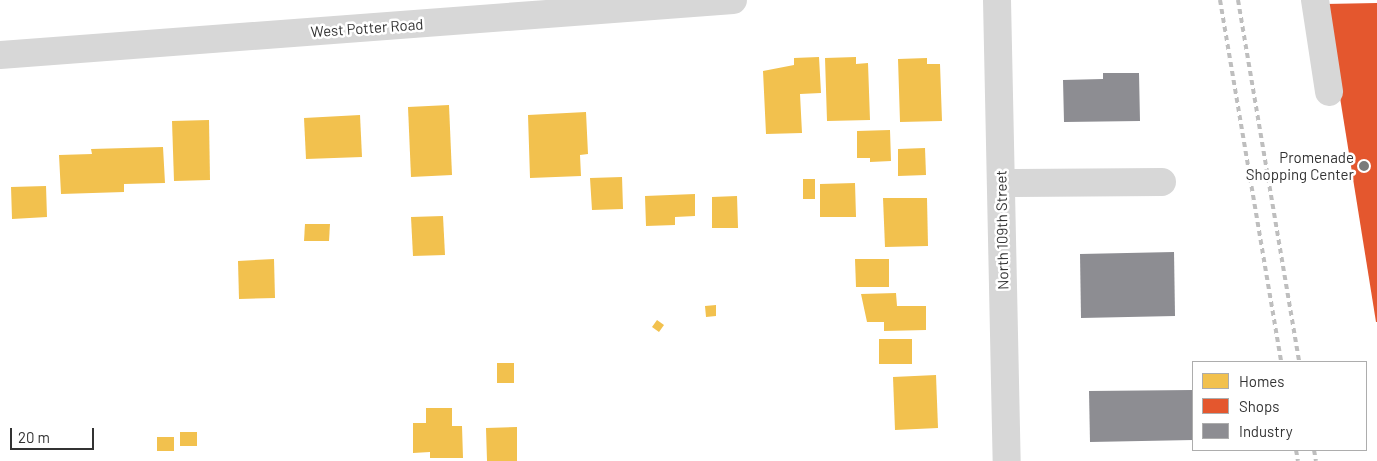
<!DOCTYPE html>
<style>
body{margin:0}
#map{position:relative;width:1377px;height:461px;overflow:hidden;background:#fff;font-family:Barlow,sans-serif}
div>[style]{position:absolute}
.homes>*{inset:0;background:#f2c14e}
.shops>*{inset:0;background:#e4572e}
.industry>*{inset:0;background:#8d8d92}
.minor>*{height:28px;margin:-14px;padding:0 14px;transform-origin:14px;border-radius:14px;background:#d7d7d7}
.rail>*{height:4px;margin-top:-2px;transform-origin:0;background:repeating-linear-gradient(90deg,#bebebe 0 5px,transparent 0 9px)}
.dots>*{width:14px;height:14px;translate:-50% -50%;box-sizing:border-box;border:2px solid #fff;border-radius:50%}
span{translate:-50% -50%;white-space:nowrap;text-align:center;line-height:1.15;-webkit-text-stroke:5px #fff;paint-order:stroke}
.street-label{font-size:15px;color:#333}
.poi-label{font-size:15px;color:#333}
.right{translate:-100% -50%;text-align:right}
.legend{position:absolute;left:1192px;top:361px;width:175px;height:90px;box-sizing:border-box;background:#fff;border:1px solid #adadad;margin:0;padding:6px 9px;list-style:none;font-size:15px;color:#333}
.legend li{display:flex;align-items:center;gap:10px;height:25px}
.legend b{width:25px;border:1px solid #adadad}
.scale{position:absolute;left:10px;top:428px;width:84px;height:22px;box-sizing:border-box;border:2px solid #333;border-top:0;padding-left:6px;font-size:15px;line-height:18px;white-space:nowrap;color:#333;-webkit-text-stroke:4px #fff;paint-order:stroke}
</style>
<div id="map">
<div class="homes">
<i style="clip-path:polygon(819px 57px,821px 93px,800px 94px,802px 133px,766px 134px,763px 71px,794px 65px,794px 58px)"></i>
<i style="clip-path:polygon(856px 57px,856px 64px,868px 63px,870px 120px,827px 121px,825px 58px)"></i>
<i style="clip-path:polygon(927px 58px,927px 64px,940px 64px,942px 121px,900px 122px,898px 59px)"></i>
<i style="clip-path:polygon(449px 105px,452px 175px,411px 177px,408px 107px)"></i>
<i style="clip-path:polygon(586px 112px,588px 154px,580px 155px,581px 176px,530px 178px,528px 115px)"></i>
<i style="clip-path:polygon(360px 115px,362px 157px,306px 159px,304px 118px)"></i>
<i style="clip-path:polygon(209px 120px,210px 180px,174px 181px,172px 121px)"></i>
<i style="clip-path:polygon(890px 130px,891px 161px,870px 162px,870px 158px,857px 158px,857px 131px)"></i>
<i style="clip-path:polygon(163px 147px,165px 183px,124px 184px,124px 192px,61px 194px,59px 155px,92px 154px,91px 149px)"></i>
<i style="clip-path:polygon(925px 148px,926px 175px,898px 176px,898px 149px)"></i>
<i style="clip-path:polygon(622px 177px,623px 209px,592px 210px,590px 178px)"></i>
<i style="clip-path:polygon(803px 179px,815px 179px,815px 199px,803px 199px)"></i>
<i style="clip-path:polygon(855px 183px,856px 217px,820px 217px,820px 184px)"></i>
<i style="clip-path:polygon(46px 186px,47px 217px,12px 219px,11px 187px)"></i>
<i style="clip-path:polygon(695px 194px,695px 216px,675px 217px,675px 225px,646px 226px,645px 196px)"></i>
<i style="clip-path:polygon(737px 196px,738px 228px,712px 228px,712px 197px)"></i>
<i style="clip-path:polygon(883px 198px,927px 198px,928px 246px,885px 247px)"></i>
<i style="clip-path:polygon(443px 216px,445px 255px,413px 256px,411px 217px)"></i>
<i style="clip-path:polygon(305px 224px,330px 224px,329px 241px,304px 241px)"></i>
<i style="clip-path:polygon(274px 259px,275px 298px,239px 299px,238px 261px)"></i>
<i style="clip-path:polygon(855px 259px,889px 259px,889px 287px,856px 287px)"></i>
<i style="clip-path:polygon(896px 293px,897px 306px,926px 306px,926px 330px,884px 331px,884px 322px,867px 322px,861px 294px)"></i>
<i style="clip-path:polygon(716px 305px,716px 316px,706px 317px,705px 306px)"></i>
<i style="clip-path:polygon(657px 320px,664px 325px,659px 332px,652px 327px)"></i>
<i style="clip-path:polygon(879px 339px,912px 339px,912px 364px,879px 364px)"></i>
<i style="clip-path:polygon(497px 363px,514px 363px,514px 383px,497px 383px)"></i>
<i style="clip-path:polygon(936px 375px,938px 428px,895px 430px,893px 377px)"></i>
<i style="clip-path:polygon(426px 408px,452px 408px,452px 426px,462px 426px,463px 458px,430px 458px,430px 452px,413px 453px,413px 423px,426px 423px)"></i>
<i style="clip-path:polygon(517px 427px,517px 461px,487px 461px,486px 428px)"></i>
<i style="clip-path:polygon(180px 432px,197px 432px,197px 446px,180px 446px)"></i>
<i style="clip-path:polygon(157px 437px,174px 437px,174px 451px,157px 451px)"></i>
</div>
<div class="shops">
<i style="clip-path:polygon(1377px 3px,1377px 322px,1376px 322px,1325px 4px)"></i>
</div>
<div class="industry">
<i style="clip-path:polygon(1103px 73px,1139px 73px,1140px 121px,1064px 122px,1063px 80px,1103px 79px)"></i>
<i style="clip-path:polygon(1174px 252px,1175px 316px,1081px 318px,1080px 254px)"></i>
<i style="clip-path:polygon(1193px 390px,1193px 440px,1090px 442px,1089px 391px)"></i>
</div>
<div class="minor">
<i style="left:997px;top:0;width:461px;rotate:88.8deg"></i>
<i style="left:1315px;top:0;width:93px;rotate:81.3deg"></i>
<i style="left:0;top:55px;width:735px;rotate:-4.29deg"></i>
<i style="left:1001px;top:183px;width:161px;rotate:-0.4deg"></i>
</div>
<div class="rail">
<i style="left:1220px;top:0;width:367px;rotate:80.4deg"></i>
<i style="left:1238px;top:0;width:367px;rotate:80.4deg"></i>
<i style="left:1296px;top:450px;width:11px;rotate:80deg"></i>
<i style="left:1314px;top:450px;width:11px;rotate:80deg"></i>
</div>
<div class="dots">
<i style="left:1364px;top:166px;background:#7a7a7a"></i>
</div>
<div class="street-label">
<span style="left:367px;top:28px;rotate:-4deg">West Potter Road</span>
<span style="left:1002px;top:230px;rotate:-91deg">North 109th Street</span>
</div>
<div class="poi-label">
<span class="right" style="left:1354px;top:166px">Promenade<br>Shopping Center</span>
</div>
<ul class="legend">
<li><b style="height:14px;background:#f2c14e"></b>Homes</li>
<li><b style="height:14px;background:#e4572e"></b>Shops</li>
<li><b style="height:14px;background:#8d8d92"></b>Industry</li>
</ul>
<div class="scale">20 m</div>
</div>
